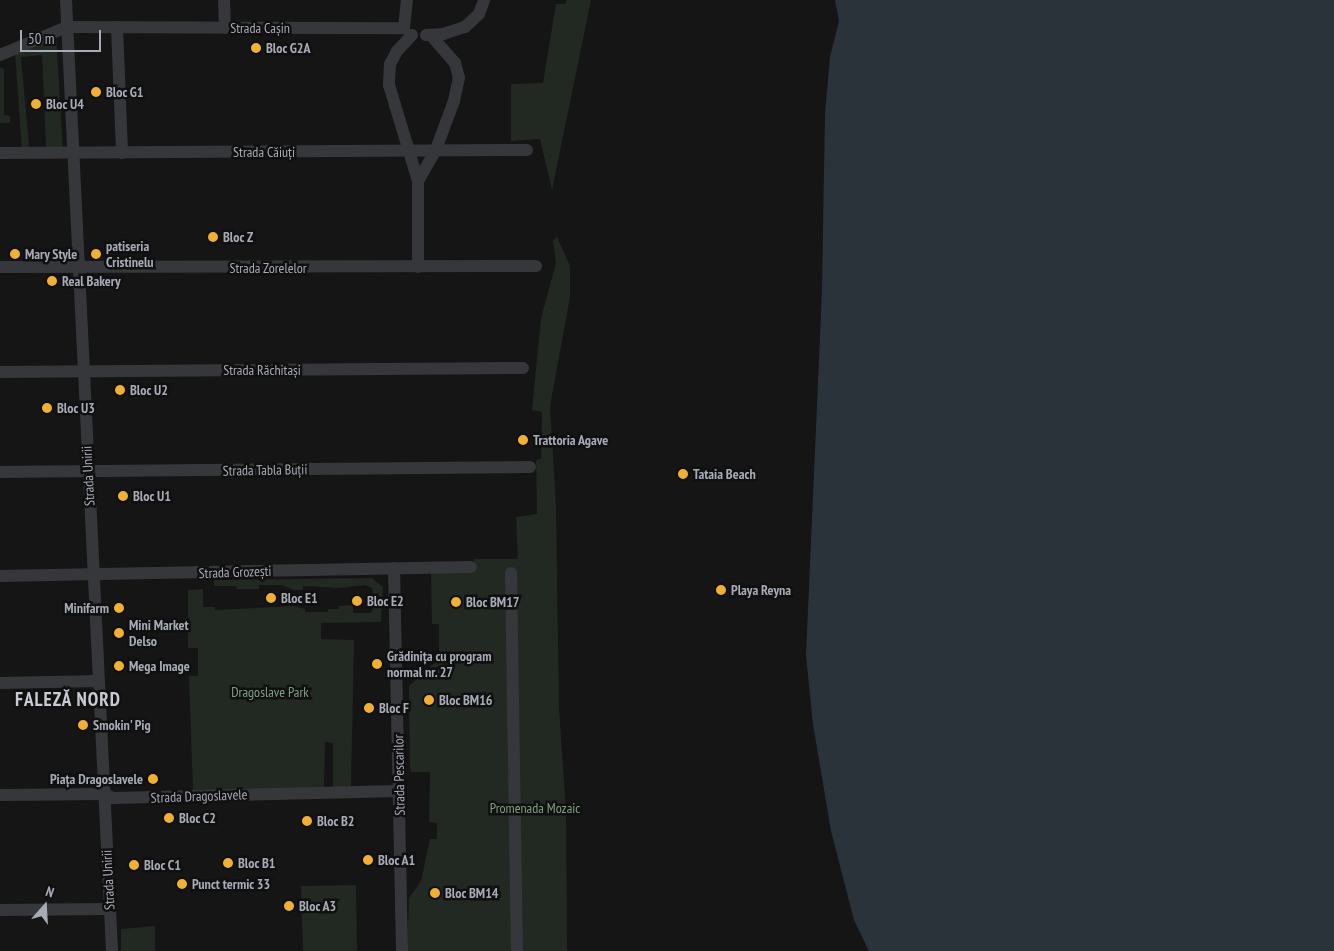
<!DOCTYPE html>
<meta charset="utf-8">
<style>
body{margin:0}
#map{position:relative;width:1334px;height:951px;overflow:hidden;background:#151516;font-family:"PT Sans Narrow",sans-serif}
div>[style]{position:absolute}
.green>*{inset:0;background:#212922}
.water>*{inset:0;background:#2b333a}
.minor>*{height:12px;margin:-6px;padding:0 6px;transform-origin:6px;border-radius:6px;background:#36373b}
.dots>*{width:14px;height:14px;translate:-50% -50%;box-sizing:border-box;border:2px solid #101011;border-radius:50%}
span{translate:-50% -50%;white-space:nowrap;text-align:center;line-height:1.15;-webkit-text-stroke:5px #101011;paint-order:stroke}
.street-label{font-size:14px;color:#a7abb6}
.poi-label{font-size:14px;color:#a7abb6;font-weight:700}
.left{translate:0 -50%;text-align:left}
.right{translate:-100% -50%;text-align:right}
.park-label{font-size:14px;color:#7ea180}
.district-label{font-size:19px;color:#c7cad3;font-weight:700;letter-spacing:1px}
.north{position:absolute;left:20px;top:881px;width:50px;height:50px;-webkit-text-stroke:4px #101011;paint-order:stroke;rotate:19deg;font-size:14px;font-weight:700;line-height:20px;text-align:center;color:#a7abb6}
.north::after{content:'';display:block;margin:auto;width:18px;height:22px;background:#a7abb6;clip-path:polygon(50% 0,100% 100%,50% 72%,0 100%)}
.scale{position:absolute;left:20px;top:30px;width:81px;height:22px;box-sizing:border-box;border:2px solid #a7abb6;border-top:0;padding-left:6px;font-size:15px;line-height:18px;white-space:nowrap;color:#a7abb6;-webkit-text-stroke:4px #101011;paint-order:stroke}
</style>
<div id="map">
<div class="green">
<i style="clip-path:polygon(567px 0,591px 0,552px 190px,540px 139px,511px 141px,511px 84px,543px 83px,556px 4px,565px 4px)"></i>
<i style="clip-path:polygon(56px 35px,63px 151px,48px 151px,46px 146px,42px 55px,21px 57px,29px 146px,27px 152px,22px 152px,15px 52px)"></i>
<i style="clip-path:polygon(0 67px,4px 69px,4px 115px,10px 116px,10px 123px,0 123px)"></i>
<i style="clip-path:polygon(557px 237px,570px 266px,570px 297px,550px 406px,556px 505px,559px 708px,566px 811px,567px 951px,407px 951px,409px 898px,421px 881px,430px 839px,437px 839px,437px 823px,429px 822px,430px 772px,411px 772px,410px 765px,409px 686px,439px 659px,439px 624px,432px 624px,431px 567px,474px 571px,474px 559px,518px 559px,516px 517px,537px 514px,536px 460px,541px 459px,542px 412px,532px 410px,541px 318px,556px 263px,553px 241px)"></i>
<i style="clip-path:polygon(372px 578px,383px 587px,381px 622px,321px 623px,321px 639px,354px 640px,351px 786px,333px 788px,333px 743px,325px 742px,324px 787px,193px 792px,189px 676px,198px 676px,198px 648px,188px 648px,188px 590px,203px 589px,203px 607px,215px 607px,215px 610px,294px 606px,305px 609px,305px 612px,328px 612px,328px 609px,339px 609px,339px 606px,353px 605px,353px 613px,371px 613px,374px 607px,372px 588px,365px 585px,339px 588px,303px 586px,303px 590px,294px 590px,282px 585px,259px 585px,259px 589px,237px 589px,236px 586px,214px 586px,214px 580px)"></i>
<i style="clip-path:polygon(356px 885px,357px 951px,303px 951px,301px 886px)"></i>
<i style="clip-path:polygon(155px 926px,155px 951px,121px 951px,121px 929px)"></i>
</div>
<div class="water">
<i style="clip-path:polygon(835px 0,1334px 0,1334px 951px,869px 951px,854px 920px,831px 831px,813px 724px,806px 656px,822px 291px,825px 114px,830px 57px,839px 21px)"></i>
</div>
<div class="minor">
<i style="left:66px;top:0;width:952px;rotate:87.23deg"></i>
<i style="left:224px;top:0;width:28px;rotate:88deg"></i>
<i style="left:117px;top:27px;width:126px;rotate:87.7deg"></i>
<i style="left:404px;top:28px;width:28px;rotate:-84deg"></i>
<i style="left:412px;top:35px;width:22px;rotate:133deg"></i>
<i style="left:397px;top:51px;width:15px;rotate:118deg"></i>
<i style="left:390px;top:64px;width:21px;rotate:93deg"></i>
<i style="left:389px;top:85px;width:100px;rotate:73.2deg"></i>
<i style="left:418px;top:181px;width:86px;rotate:90deg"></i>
<i style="left:426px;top:35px;width:17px;rotate:-3deg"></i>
<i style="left:443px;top:34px;width:23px;rotate:-18deg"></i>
<i style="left:465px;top:27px;width:19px;rotate:-43deg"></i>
<i style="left:479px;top:14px;width:15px;rotate:-70deg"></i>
<i style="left:0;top:55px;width:73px;rotate:-22.7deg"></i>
<i style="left:67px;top:27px;width:337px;rotate:0.2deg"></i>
<i style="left:0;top:153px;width:527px;rotate:-0.33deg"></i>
<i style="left:418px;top:181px;width:34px;rotate:-60deg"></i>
<i style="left:435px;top:152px;width:54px;rotate:-69.6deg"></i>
<i style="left:454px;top:101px;width:24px;rotate:-78deg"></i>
<i style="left:459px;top:78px;width:16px;rotate:-105deg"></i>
<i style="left:455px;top:63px;width:37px;rotate:-131deg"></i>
<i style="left:0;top:267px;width:536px;rotate:-0.11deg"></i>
<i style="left:0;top:372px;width:523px;rotate:-0.44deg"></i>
<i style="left:0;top:472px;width:530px;rotate:-0.54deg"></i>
<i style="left:394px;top:568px;width:383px;rotate:88.8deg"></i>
<i style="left:511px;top:573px;width:378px;rotate:89.1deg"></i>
<i style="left:0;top:576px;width:471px;rotate:-1.1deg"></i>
<i style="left:0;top:683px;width:98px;rotate:-1.2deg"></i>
<i style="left:0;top:795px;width:104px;rotate:-0.6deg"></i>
<i style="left:104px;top:794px;width:10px;rotate:24deg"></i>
<i style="left:113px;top:798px;width:286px;rotate:-1.4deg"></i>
<i style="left:0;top:910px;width:110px;rotate:-0.5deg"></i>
</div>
<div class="dots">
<i style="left:256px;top:48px;background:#efb034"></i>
<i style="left:96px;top:92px;background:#efb034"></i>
<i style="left:36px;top:104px;background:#efb034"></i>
<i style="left:213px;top:237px;background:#efb034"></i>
<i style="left:15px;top:254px;background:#efb034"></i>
<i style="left:96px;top:254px;background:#efb034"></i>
<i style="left:52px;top:281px;background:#efb034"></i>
<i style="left:120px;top:390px;background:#efb034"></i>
<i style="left:47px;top:408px;background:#efb034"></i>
<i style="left:523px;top:440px;background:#efb034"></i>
<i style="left:683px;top:474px;background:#efb034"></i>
<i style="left:123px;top:496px;background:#efb034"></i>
<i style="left:721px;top:590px;background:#efb034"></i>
<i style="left:271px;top:598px;background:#efb034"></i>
<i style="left:357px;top:601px;background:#efb034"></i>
<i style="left:456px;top:602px;background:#efb034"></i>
<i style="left:119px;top:608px;background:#efb034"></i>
<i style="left:119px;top:633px;background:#efb034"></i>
<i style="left:377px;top:664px;background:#efb034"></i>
<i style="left:119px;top:666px;background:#efb034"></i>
<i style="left:429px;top:700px;background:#efb034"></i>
<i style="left:369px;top:708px;background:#efb034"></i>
<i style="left:83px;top:725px;background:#efb034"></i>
<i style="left:153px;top:779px;background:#efb034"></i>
<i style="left:169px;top:818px;background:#efb034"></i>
<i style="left:307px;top:821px;background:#efb034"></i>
<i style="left:368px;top:860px;background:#efb034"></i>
<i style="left:228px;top:863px;background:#efb034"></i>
<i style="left:134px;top:865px;background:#efb034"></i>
<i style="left:182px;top:884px;background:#efb034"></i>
<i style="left:435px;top:893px;background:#efb034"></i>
<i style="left:289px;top:906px;background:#efb034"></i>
</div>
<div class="street-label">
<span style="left:260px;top:28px">Strada Cașin</span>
<span style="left:264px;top:152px">Strada Căiuți</span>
<span style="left:268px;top:268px">Strada Zorelelor</span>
<span style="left:262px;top:370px">Strada Răchitași</span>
<span style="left:265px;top:470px;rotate:-1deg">Strada Tabla Buții</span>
<span style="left:88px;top:476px;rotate:-93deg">Strada Unirii</span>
<span style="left:235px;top:572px;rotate:-2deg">Strada Grozești</span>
<span style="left:399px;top:775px;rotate:-91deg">Strada Pescarilor</span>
<span style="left:199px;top:796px;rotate:-2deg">Strada Dragoslavele</span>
<span style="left:108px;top:880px;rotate:-93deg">Strada Unirii</span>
</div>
<div class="poi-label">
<span class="left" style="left:266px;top:48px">Bloc G2A</span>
<span class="left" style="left:106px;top:92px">Bloc G1</span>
<span class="left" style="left:46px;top:104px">Bloc U4</span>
<span class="left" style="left:223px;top:237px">Bloc Z</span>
<span class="left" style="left:106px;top:254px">patiseria<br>Cristinelu</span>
<span class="left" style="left:25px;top:254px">Mary Style</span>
<span class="left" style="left:62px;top:281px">Real Bakery</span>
<span class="left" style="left:130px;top:390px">Bloc U2</span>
<span class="left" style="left:57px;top:408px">Bloc U3</span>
<span class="left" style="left:533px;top:440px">Trattoria Agave</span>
<span class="left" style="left:693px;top:474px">Tataia Beach</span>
<span class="left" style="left:133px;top:496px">Bloc U1</span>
<span class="left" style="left:731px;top:590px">Playa Reyna</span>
<span class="left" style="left:281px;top:598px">Bloc E1</span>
<span class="left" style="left:367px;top:601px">Bloc E2</span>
<span class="left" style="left:466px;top:602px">Bloc BM17</span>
<span class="right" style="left:109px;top:608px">Minifarm</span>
<span class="left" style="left:129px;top:633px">Mini Market<br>Delso</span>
<span class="left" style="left:387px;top:664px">Grădinița cu program<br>normal nr. 27</span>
<span class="left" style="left:129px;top:666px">Mega Image</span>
<span class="left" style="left:439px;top:700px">Bloc BM16</span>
<span class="left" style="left:379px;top:708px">Bloc F</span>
<span class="left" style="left:93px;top:725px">Smokin' Pig</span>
<span class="right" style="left:143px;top:779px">Piața Dragoslavele</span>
<span class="left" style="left:179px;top:818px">Bloc C2</span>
<span class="left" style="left:317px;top:821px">Bloc B2</span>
<span class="left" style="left:378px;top:860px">Bloc A1</span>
<span class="left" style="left:238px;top:863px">Bloc B1</span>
<span class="left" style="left:144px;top:865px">Bloc C1</span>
<span class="left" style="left:192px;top:884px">Punct termic 33</span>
<span class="left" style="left:445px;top:893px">Bloc BM14</span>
<span class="left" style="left:299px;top:906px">Bloc A3</span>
</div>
<div class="park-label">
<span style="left:270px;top:692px">Dragoslave Park</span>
<span style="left:535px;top:808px">Promenada Mozaic</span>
</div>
<div class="district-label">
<span style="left:68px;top:700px">FALEZĂ NORD</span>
</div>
<div class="north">N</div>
<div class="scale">50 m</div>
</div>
